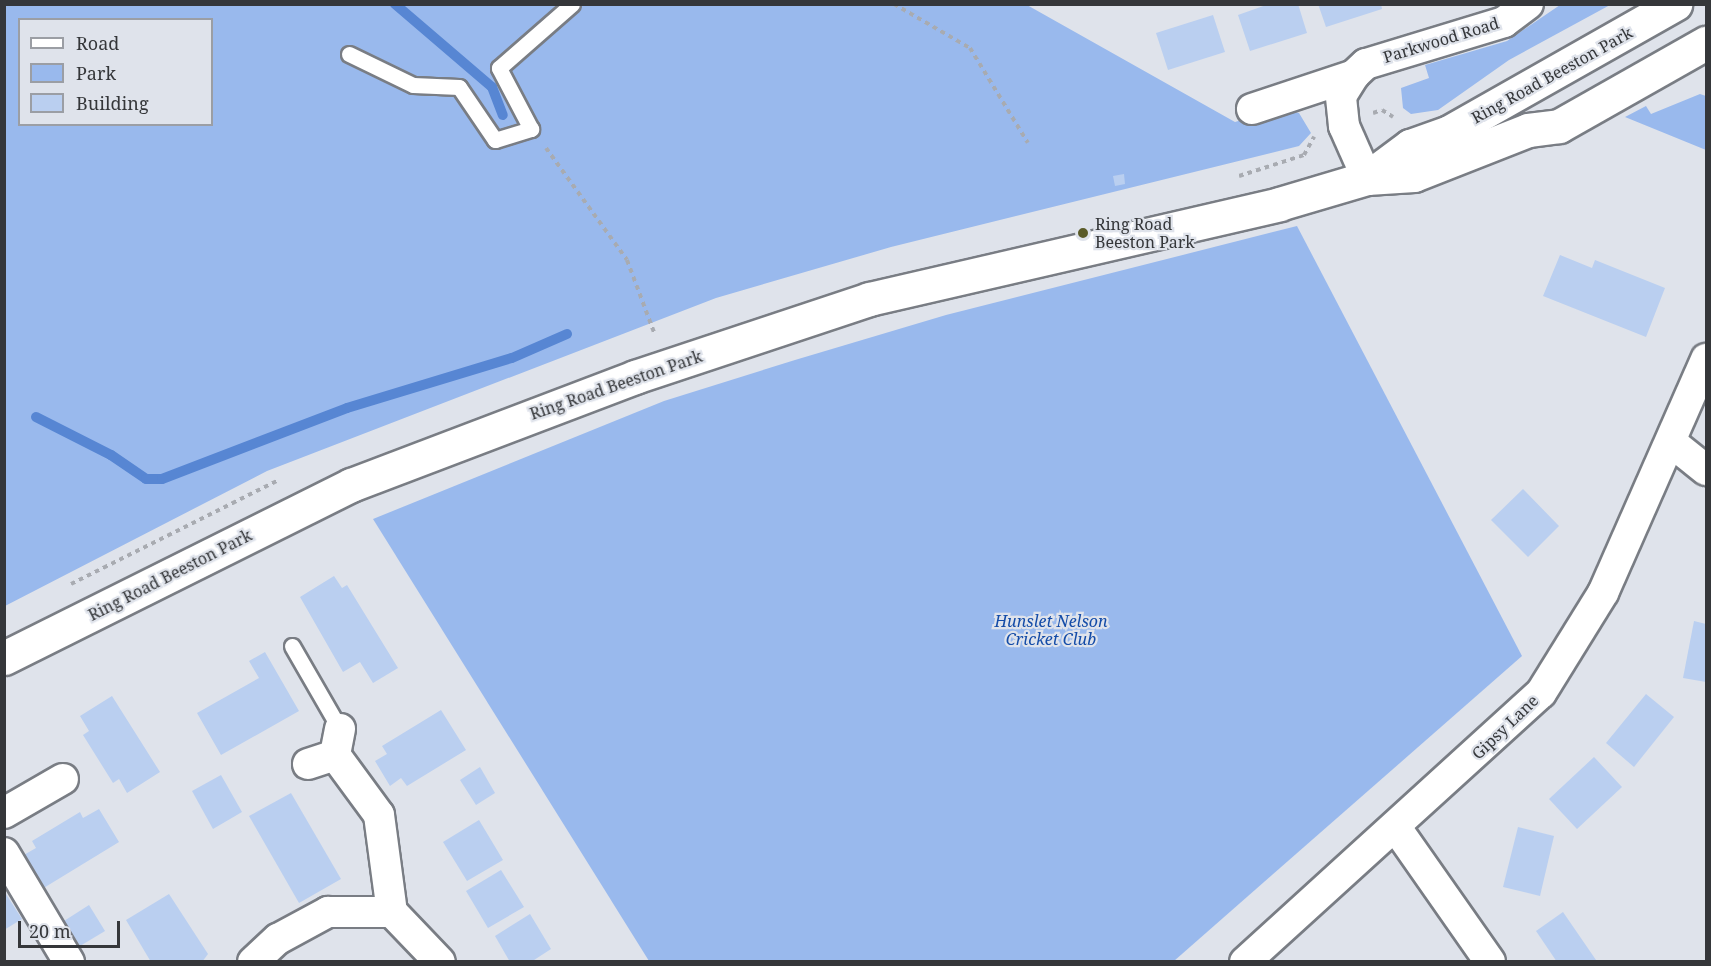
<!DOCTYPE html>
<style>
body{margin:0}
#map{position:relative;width:1711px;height:966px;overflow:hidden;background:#dfe3eb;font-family:"Noto Serif",serif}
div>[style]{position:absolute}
.green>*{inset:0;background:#99b9ed}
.stream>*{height:10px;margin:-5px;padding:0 5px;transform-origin:5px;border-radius:5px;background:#5786d3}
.building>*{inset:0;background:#bacff0}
.path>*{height:4px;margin-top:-2px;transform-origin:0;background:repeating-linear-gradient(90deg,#a8abb1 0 4.5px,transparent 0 9px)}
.roads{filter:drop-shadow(2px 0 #797d84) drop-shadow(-2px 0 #797d84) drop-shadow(0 2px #797d84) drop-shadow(0 -2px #797d84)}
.lane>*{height:15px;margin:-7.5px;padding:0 7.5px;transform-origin:7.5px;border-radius:7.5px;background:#fff}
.street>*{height:30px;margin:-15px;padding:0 15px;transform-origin:15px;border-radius:15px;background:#fff}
.secondary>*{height:33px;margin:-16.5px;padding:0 16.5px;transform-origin:16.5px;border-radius:16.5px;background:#fff}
.dots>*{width:16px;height:16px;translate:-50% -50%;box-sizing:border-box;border:3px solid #dfe3eb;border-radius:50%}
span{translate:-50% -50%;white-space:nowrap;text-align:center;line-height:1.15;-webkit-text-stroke:4.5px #dfe3eb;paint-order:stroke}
.street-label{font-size:16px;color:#35373a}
.poi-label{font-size:16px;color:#35373a}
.left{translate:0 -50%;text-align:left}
.park-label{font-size:16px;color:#144ca8;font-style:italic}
.frame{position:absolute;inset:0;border:6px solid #35373a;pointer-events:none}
.legend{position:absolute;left:18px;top:18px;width:195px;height:108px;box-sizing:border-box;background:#dfe3eb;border:2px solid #9b9ea4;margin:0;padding:8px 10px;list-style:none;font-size:18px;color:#35373a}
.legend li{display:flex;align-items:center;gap:12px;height:30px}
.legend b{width:30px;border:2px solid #9b9ea4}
.scale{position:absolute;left:18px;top:921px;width:102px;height:27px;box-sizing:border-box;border:3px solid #35373a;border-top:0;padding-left:8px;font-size:18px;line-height:21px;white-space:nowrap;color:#35373a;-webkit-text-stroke:4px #dfe3eb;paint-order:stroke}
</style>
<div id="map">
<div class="green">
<i style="clip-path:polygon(evenodd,5px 5px,1027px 5px,1235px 122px,1281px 108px,1299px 113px,1311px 133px,1299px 146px,891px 247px,716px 298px,267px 471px,5px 606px,5px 5px,20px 20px,212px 20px,212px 124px,20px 124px,20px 20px)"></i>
<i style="clip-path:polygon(1560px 5px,1610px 5px,1509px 60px,1438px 110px,1411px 114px,1403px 108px,1401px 88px,1429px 78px,1425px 65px,1507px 41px)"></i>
<i style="clip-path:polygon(1700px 94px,1706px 96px,1706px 150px,1625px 117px,1646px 106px,1651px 114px)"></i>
<i style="clip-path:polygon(1297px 226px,1522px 656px,1174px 961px,649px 961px,373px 519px,664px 401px,795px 360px,946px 315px)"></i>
</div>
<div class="stream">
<i style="left:395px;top:4px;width:128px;rotate:40.6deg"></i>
<i style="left:492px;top:87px;width:30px;rotate:69deg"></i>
<i style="left:36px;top:417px;width:84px;rotate:26.9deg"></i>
<i style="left:111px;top:455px;width:42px;rotate:34.4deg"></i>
<i style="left:146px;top:479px;width:16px"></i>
<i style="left:162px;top:479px;width:198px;rotate:-21deg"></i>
<i style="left:347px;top:408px;width:172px;rotate:-16.9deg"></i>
<i style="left:512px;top:358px;width:60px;rotate:-23.6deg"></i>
</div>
<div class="building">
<i style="clip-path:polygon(1269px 4px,1298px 4px,1307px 33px,1250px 51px,1238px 15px)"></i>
<i style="clip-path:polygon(1318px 4px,1381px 4px,1382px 9px,1326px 27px)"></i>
<i style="clip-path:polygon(1213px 15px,1225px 52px,1168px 70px,1156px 33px)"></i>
<i style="clip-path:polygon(1124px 174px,1125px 184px,1115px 186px,1113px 176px)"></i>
<i style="clip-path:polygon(1560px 255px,1592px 268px,1595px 260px,1665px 288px,1646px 337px,1543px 296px)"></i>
<i style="clip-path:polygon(1523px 489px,1559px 526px,1528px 557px,1491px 520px)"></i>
<i style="clip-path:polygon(334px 576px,342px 588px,347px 585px,398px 668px,373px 683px,360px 662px,343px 672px,300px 597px)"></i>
<i style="clip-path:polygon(1694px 621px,1706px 624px,1706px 682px,1683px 678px)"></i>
<i style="clip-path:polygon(265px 652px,299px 711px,221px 755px,197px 713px,259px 678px,249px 661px)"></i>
<i style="clip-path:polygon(1646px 694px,1674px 717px,1634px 767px,1606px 743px)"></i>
<i style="clip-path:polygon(112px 696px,160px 772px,127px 793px,119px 779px,113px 783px,83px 735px,89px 731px,80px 716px)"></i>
<i style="clip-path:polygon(441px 710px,466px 750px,407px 786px,401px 778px,390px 786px,375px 761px,387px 754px,382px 746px)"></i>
<i style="clip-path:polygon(1594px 757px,1622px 787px,1577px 829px,1549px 799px)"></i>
<i style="clip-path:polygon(480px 767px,495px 793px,476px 805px,460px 780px)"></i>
<i style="clip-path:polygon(221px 775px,242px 812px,213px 829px,192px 791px)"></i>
<i style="clip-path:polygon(291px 793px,341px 879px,299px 903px,249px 816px)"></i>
<i style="clip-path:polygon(99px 809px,119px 842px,42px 889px,22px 856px,36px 848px,32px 841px,80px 812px,83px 818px)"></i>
<i style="clip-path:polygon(479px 820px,503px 860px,467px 881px,443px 842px)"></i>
<i style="clip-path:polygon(1518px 827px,1554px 836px,1540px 896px,1503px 887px)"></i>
<i style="clip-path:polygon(501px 870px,524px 907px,488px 928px,466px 891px)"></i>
<i style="clip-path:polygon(4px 891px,22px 919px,4px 930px)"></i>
<i style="clip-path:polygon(169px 894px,208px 954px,202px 962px,151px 962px,126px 920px)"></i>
<i style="clip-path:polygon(89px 905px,105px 931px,80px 946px,64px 921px)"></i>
<i style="clip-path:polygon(1563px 912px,1596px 960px,1593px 962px,1557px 962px,1536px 931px)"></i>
<i style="clip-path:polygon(530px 914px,551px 949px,531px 962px,510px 962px,495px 936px)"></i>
</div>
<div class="path">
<i style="left:894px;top:4px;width:88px;rotate:30.1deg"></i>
<i style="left:970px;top:48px;width:111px;rotate:58.6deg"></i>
<i style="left:1373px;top:113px;width:9px;rotate:-18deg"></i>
<i style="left:1382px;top:110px;width:13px;rotate:32deg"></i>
<i style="left:546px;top:148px;width:138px;rotate:54.1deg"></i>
<i style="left:627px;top:260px;width:80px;rotate:69.5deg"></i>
<i style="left:1239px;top:176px;width:68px;rotate:-17.9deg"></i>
<i style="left:1304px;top:155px;width:21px;rotate:-61deg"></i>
<i style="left:71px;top:584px;width:233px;rotate:-26.6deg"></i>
</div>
<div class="roads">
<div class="lane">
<i style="left:349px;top:54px;width:71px;rotate:25.8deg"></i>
<i style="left:413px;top:85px;width:46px;rotate:2.5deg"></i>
<i style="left:459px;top:87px;width:64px;rotate:55.8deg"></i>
<i style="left:495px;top:140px;width:38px;rotate:-17deg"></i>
<i style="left:531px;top:129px;width:69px;rotate:-117.7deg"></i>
<i style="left:499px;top:68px;width:97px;rotate:-41.2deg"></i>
<i style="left:292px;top:646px;width:96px;rotate:60deg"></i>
</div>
<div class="street">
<i style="left:1252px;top:109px;width:108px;rotate:-18.4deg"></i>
<i style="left:1367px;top:178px;width:57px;rotate:-113.9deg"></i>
<i style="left:1344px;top:126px;width:30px;rotate:-96deg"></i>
<i style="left:1341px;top:96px;width:25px;rotate:-58deg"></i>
<i style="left:1354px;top:75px;width:16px;rotate:-43deg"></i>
<i style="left:1366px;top:64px;width:144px;rotate:-16.9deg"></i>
<i style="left:1504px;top:22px;width:30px;rotate:-37deg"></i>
<i style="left:1671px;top:442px;width:45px;rotate:38.7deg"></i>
<i style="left:340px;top:729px;width:26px;rotate:101deg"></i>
<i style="left:335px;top:755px;width:74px;rotate:53.7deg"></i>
<i style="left:379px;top:815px;width:98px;rotate:82.4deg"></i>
<i style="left:308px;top:764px;width:28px;rotate:-18deg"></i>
<i style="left:4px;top:813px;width:68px;rotate:-30deg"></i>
<i style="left:1397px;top:829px;width:162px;rotate:55deg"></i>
<i style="left:4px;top:853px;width:127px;rotate:59.2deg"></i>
<i style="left:253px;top:962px;width:34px;rotate:-43deg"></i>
<i style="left:278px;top:939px;width:57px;rotate:-28.4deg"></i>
<i style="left:328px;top:912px;width:64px"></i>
<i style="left:392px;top:912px;width:69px;rotate:46.2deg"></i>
<i style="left:1245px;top:962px;width:400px;rotate:-42.3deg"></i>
<i style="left:1541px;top:693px;width:118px;rotate:-58.2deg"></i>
<i style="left:1603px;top:593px;width:256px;rotate:-66.2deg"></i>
</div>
<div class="secondary">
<i style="left:1367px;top:178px;width:54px;rotate:-36.7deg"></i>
<i style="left:1410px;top:146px;width:41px;rotate:-19.7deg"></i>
<i style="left:1449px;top:132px;width:260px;rotate:-29.5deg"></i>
<i style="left:4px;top:658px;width:388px;rotate:-26.5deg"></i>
<i style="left:351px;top:485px;width:304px;rotate:-20.8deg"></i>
<i style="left:635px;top:377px;width:247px;rotate:-18.4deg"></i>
<i style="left:869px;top:299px;width:421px;rotate:-13deg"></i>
<i style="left:1279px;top:204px;width:92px;rotate:-16.5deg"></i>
<i style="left:1367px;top:178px;width:47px;rotate:-3.7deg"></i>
<i style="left:1414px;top:175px;width:123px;rotate:-21.5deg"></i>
<i style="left:1528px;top:130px;width:31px;rotate:-7deg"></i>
<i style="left:1559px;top:126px;width:169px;rotate:-29.5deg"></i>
</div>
</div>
<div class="dots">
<i style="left:1083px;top:233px;background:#5a5b28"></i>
</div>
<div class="street-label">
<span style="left:1441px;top:40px;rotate:-17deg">Parkwood Road</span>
<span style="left:1552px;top:75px;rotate:-29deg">Ring Road Beeston Park</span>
<span style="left:616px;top:385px;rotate:-19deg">Ring Road Beeston Park</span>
<span style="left:170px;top:575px;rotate:-27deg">Ring Road Beeston Park</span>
<span style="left:1505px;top:727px;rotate:-44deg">Gipsy Lane</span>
</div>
<div class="poi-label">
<span class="left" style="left:1095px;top:233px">Ring Road<br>Beeston Park</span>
</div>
<div class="park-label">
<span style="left:1051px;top:630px">Hunslet Nelson<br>Cricket Club</span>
</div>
<div class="frame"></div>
<ul class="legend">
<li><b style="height:8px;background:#fff"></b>Road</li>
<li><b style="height:16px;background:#99b9ed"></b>Park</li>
<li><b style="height:16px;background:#bacff0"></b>Building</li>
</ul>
<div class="scale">20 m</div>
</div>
